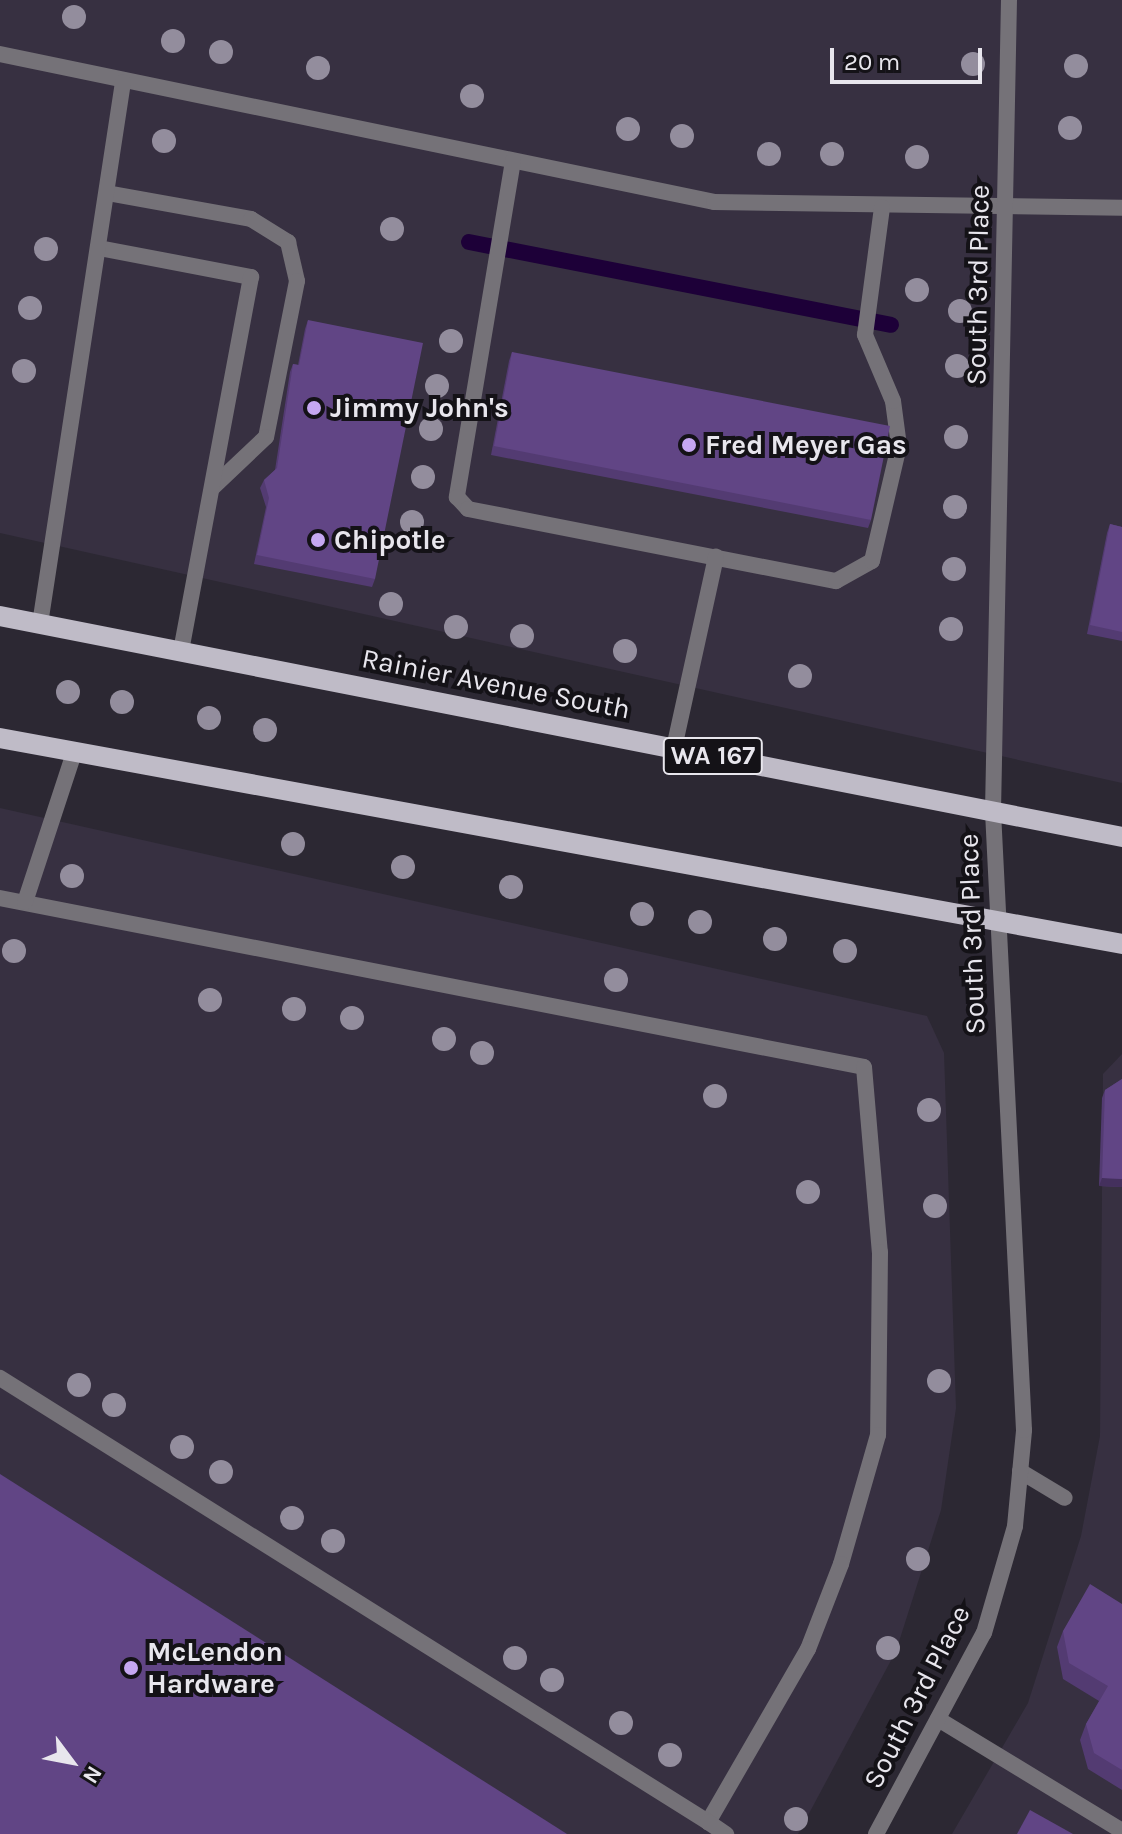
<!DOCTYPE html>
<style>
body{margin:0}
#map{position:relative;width:1122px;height:1834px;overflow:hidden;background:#2c2833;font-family:Karla,sans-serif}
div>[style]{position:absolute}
.built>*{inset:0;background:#373041}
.stream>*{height:16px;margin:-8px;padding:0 8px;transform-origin:8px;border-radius:8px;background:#1d0038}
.service>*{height:16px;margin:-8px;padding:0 8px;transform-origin:8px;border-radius:8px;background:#757278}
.minor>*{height:16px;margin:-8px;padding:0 8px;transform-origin:8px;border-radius:8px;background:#757278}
.tertiary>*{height:16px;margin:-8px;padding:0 8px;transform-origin:8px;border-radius:8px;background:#757278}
.primary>*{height:20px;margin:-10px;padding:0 10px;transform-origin:10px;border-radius:10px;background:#bfbbc7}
.trees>*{width:24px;height:24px;margin:-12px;border-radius:50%;background:#938d9d}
.wall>*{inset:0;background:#533b72}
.shaded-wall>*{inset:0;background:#44305d}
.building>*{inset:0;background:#614585}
.dots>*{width:22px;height:22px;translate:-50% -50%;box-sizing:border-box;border:4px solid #141217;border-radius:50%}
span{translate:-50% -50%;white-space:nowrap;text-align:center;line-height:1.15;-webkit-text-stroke:8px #141217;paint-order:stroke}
.shield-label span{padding:2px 6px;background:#141217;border:2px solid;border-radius:6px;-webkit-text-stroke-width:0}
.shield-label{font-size:26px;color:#e8e6ed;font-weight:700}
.street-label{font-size:28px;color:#e8e6ed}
.poi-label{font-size:28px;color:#e8e6ed;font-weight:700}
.left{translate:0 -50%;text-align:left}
.north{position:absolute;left:32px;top:1722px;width:80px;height:80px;-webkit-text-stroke:6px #141217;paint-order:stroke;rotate:122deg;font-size:22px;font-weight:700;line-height:32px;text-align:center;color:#e8e6ed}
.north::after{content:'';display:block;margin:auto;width:28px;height:36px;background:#e8e6ed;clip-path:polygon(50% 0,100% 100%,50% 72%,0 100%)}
.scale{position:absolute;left:830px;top:48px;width:152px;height:36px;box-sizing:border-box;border:4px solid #e8e6ed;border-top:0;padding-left:10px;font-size:24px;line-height:28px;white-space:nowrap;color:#e8e6ed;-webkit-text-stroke:6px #141217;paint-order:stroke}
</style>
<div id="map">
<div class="built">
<i style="clip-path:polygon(0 0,1122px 0,1122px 783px,0 533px)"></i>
<i style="clip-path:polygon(0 808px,927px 1016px,944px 1053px,956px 1408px,941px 1510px,896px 1651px,798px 1834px,0 1834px)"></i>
<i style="clip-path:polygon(1122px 1054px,1122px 1834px,952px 1834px,1028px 1703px,1081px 1536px,1100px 1436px,1103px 1074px)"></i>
</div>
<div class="stream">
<i style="left:469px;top:242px;width:430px;rotate:11.1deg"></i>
</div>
<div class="service">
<i style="left:0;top:54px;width:729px;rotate:11.71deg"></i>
<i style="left:714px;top:202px;width:408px;rotate:0.8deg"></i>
<i style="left:513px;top:161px;width:341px;rotate:99.5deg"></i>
<i style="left:457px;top:497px;width:16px;rotate:47deg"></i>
<i style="left:468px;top:509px;width:375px;rotate:11.1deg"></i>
<i style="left:836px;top:581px;width:41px;rotate:-29.1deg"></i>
<i style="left:872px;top:561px;width:118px;rotate:-76.8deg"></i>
<i style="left:899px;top:446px;width:45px;rotate:-97.6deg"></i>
<i style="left:893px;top:401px;width:72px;rotate:-113deg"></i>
<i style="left:865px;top:335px;width:129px;rotate:-82.4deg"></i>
<i style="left:107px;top:193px;width:146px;rotate:10.2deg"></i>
<i style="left:251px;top:219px;width:44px;rotate:31.9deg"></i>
<i style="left:288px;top:242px;width:40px;rotate:77deg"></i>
<i style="left:297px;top:281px;width:159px;rotate:101.2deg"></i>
<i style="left:266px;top:437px;width:74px;rotate:136.6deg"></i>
<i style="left:99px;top:248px;width:155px;rotate:10.8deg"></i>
<i style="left:251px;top:277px;width:380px;rotate:100.6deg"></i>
<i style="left:40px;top:624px;width:548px;rotate:-81.29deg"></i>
<i style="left:674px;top:748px;width:196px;rotate:-77.6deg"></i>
<i style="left:0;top:898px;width:880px;rotate:11.07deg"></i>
<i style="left:864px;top:1067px;width:186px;rotate:85.1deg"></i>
<i style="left:880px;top:1252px;width:183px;rotate:90.6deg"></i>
<i style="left:878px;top:1435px;width:134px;rotate:106deg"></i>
<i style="left:841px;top:1564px;width:91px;rotate:111.2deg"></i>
<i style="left:808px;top:1649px;width:200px;rotate:120deg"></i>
<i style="left:708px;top:1822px;width:836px;rotate:-147.91deg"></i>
<i style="left:25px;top:902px;width:157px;rotate:-71.8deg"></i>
<i style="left:1020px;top:1471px;width:52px;rotate:31deg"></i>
<i style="left:938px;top:1719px;width:215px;rotate:31.3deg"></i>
<i style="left:708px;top:1822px;width:22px;rotate:34deg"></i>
</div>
<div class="minor">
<i style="left:993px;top:811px;width:811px;rotate:-88.87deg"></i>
</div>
<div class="tertiary">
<i style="left:876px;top:1834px;width:228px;rotate:-61.8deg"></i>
<i style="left:984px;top:1633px;width:111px;rotate:-73.8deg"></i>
<i style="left:1015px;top:1526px;width:96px;rotate:-84.6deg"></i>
<i style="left:1024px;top:1430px;width:620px;rotate:-92.87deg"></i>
</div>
<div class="primary">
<i style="left:0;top:616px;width:1144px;rotate:11.14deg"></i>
<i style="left:0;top:738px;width:1141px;rotate:10.4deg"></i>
</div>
<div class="trees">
<i style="left:74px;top:17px"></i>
<i style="left:173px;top:41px"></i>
<i style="left:221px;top:52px"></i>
<i style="left:973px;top:64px"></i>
<i style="left:1076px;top:66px"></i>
<i style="left:318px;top:68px"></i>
<i style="left:472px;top:96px"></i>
<i style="left:1070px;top:128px"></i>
<i style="left:628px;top:129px"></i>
<i style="left:682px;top:136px"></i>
<i style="left:164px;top:141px"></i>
<i style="left:769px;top:154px"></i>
<i style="left:832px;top:154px"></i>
<i style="left:917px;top:157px"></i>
<i style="left:392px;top:229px"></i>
<i style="left:46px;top:249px"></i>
<i style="left:917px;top:290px"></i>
<i style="left:30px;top:308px"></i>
<i style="left:960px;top:311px"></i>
<i style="left:451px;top:341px"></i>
<i style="left:957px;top:366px"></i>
<i style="left:24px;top:371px"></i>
<i style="left:437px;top:386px"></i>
<i style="left:431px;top:429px"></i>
<i style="left:956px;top:437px"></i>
<i style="left:423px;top:477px"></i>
<i style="left:955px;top:507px"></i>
<i style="left:412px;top:522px"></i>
<i style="left:954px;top:569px"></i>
<i style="left:391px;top:604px"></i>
<i style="left:456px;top:627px"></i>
<i style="left:951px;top:629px"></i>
<i style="left:522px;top:636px"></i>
<i style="left:625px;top:651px"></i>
<i style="left:800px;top:676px"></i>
<i style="left:68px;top:692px"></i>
<i style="left:122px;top:702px"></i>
<i style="left:209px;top:718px"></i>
<i style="left:265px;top:730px"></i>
<i style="left:293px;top:844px"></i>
<i style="left:403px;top:867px"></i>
<i style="left:72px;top:876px"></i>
<i style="left:511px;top:887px"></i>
<i style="left:642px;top:914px"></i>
<i style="left:700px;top:922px"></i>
<i style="left:775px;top:939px"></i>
<i style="left:14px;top:951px"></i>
<i style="left:845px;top:951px"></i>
<i style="left:616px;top:980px"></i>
<i style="left:210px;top:1000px"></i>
<i style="left:294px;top:1009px"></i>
<i style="left:352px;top:1018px"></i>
<i style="left:444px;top:1039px"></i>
<i style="left:482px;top:1053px"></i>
<i style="left:715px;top:1096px"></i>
<i style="left:929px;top:1110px"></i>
<i style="left:808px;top:1192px"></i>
<i style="left:935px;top:1206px"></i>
<i style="left:939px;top:1381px"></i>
<i style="left:79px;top:1385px"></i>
<i style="left:114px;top:1405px"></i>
<i style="left:182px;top:1447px"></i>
<i style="left:221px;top:1472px"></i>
<i style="left:292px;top:1518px"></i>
<i style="left:333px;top:1541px"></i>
<i style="left:918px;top:1559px"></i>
<i style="left:888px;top:1648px"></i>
<i style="left:515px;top:1658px"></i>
<i style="left:552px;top:1680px"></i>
<i style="left:621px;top:1723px"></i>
<i style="left:670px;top:1755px"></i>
<i style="left:796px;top:1819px"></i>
</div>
<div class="wall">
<i style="clip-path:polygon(308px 320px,375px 579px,372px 587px,254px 564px,266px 507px,260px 488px,264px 480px,275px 470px,290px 372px,293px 364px,298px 365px,305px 329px)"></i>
<i style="clip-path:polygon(512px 352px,871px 520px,868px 528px,491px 455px,509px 361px)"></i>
<i style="clip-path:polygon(1110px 524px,1122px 527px,1122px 641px,1087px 634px,1107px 533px)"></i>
<i style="clip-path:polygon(1122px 1079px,1122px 1187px,1099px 1186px,1102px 1098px,1105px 1090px)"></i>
<i style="clip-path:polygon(1122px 1604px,1122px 1790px,1088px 1769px,1080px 1740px,1086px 1724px,1099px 1701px,1063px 1679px,1057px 1647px,1063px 1631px)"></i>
</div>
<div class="shaded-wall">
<i style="clip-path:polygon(1102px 1178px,1122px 1179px,1122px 1187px,1099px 1186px)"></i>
</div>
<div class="building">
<i style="clip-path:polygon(308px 320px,423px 343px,375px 579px,257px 555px,269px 498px,264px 480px,277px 468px,293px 364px,299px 365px)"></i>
<i style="clip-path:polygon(512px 352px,890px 426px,871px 520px,494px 446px)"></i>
<i style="clip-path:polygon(1110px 524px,1122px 527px,1122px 632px,1090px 625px)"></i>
<i style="clip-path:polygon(1122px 1079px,1122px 1179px,1102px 1178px,1105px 1090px)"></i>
<i style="clip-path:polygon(0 1474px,567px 1834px,0 1834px)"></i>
<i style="clip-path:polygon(1090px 1584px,1122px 1604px,1122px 1770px,1094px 1753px,1086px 1724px,1108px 1686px,1069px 1663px,1063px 1631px)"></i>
<i style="clip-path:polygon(1030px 1810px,1073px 1834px,1017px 1834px)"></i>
</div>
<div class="dots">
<i style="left:314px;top:408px;background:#c5a7f1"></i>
<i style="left:689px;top:445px;background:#c5a7f1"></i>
<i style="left:318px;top:540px;background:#c5a7f1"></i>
<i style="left:131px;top:1668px;background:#c5a7f1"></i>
</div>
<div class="shield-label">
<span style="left:713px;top:756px">WA 167</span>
</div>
<div class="street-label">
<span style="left:978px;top:285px;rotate:-89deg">South 3rd Place</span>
<span style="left:496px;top:684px;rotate:11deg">Rainier Avenue South</span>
<span style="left:972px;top:934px;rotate:-92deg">South 3rd Place</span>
<span style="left:917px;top:1697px;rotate:-63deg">South 3rd Place</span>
</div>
<div class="poi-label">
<span class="left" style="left:330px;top:408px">Jimmy John's</span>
<span class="left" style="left:705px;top:445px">Fred Meyer Gas</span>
<span class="left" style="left:334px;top:540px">Chipotle</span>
<span class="left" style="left:147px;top:1668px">McLendon<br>Hardware</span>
</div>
<div class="north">N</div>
<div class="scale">20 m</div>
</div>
